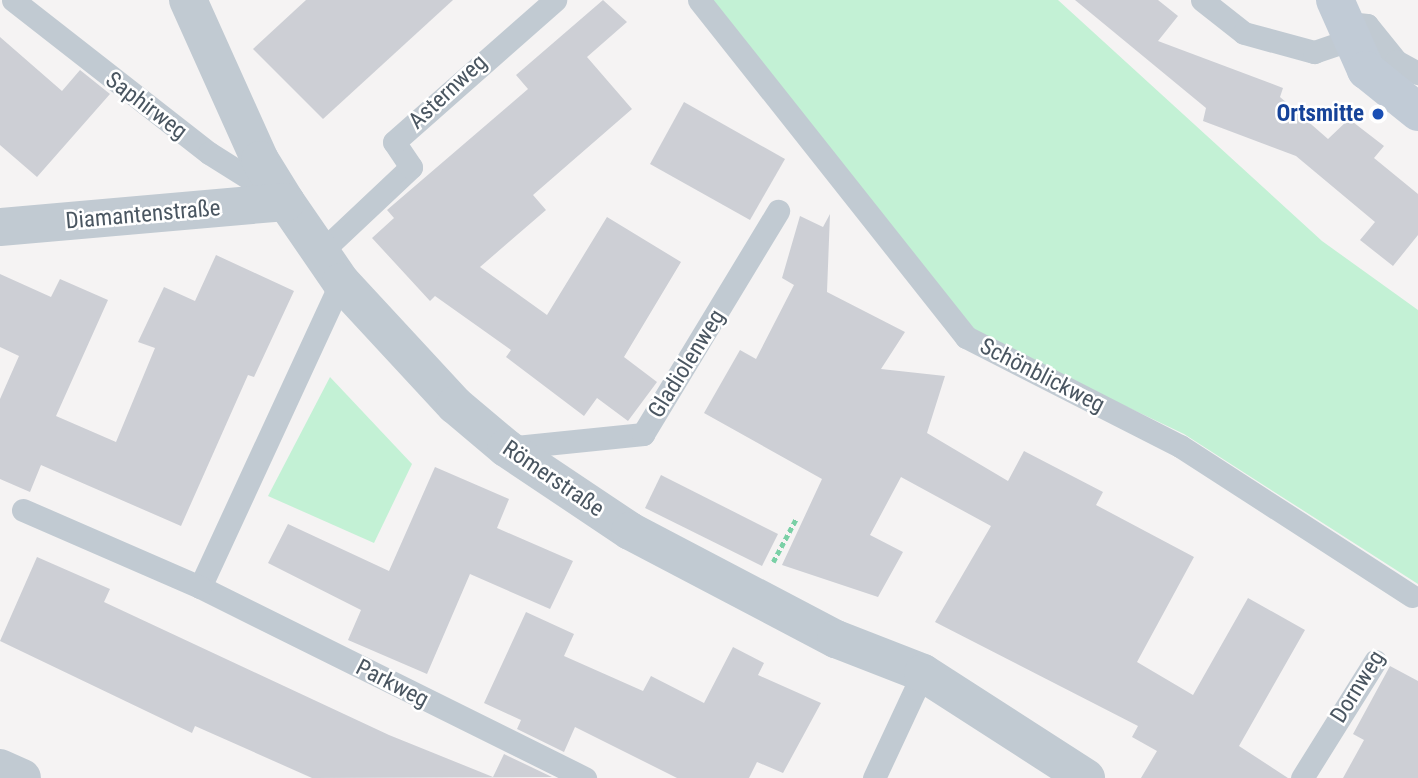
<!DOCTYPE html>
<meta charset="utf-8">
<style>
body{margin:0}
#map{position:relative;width:1418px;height:778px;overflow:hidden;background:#f5f3f3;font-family:"Roboto Condensed",sans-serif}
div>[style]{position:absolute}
.green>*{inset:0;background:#c3f1d5}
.building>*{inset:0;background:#cdcfd5}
.path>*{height:4.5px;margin-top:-2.25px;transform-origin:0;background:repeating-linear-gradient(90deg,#7ad0a6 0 5px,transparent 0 8.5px)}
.service>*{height:23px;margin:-11.5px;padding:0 11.5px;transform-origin:11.5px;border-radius:11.5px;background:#c1cad2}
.minor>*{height:38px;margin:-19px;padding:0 19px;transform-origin:19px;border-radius:19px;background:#c1cad2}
.tertiary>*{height:38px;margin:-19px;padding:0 19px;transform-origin:19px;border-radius:19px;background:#c1cad2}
.secondary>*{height:38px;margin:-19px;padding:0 19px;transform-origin:19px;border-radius:19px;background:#c1cbd6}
.dots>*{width:19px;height:19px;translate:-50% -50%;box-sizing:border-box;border:4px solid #fff;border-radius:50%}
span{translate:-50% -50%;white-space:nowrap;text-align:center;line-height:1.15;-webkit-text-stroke:5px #fff;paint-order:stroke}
.street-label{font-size:23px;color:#4a5661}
.transit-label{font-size:23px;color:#164399;font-weight:700}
.right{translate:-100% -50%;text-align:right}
</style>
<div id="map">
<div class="green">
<i style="clip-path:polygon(711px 0,1058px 0,1322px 241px,1418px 310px,1418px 584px,1184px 434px,968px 331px)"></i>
<i style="clip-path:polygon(330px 377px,412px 464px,374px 543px,268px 496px)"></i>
</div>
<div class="building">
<i style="clip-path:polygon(306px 0,453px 0,323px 119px,253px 49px)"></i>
<i style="clip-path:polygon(603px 0,627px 22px,587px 57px,632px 109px,533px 195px,546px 210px,480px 267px,547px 315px,607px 217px,681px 262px,624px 357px,657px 382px,628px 421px,597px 398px,584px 416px,506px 357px,511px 350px,435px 296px,430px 301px,372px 238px,394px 218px,387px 210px,528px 89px,516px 75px)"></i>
<i style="clip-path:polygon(1075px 0,1158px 0,1178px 16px,1158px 41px,1283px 88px,1280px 97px,1328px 139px,1349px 119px,1384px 146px,1374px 158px,1418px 194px,1418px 235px,1393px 266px,1360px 240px,1375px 222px,1296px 156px,1203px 121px,1206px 108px)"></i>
<i style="clip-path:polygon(0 37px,62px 91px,80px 70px,110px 94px,37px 177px,0 145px)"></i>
<i style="clip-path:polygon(684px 102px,785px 159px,750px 220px,650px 164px)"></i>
<i style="clip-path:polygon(830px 214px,827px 292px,905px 332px,881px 369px,945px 376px,927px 433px,1008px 481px,1024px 451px,1103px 492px,1096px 505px,1194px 557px,1137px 662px,1193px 695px,1248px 598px,1305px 630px,1239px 746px,1288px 778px,1141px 778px,1157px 751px,1132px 737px,1138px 726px,935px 622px,991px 526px,901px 477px,870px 535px,903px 552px,878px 597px,782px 565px,822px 479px,704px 413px,740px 350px,756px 359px,794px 285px,782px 278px,800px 216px,823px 227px)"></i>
<i style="clip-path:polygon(216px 255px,294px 291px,254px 377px,248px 375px,181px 526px,41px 465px,30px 492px,0 479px,0 399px,19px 356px,0 347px,0 274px,51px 297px,60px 279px,108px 300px,56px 416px,116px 442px,155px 348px,138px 342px,164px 287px,195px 301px)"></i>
<i style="clip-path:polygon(435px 467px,509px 499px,497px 528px,573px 561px,550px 609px,470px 574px,427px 674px,348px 640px,361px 610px,268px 563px,288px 524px,389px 571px)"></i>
<i style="clip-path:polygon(661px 475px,778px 534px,762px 566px,645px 508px)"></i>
<i style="clip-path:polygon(37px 557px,110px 589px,104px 602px,389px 735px,493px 777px,504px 754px,552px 777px,312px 778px,195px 726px,192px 733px,0 641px)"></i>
<i style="clip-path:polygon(526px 612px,574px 634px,564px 656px,643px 691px,651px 676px,704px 703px,733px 647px,764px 663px,758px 675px,821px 703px,783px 773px,757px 762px,749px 778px,677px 778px,575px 727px,564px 752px,517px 729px,521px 720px,484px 703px)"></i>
<i style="clip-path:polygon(1390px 666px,1418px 681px,1418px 778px,1343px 778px,1364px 740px,1353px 734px)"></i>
</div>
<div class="path">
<i style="left:773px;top:562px;width:49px;rotate:-61.9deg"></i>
</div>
<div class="service">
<i style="left:13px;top:0;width:249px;rotate:38deg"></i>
<i style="left:209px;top:153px;width:77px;rotate:32.2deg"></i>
<i style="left:699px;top:0;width:430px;rotate:51.6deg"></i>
<i style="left:966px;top:337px;width:240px;rotate:27deg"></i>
<i style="left:1180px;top:446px;width:276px;rotate:32.9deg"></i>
<i style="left:1202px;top:0;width:53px;rotate:38.2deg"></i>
<i style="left:1244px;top:33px;width:73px;rotate:15.2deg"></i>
<i style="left:1314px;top:52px;width:36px;rotate:-19deg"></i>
<i style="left:1340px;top:22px;width:27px;rotate:6deg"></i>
<i style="left:1367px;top:25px;width:46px;rotate:51.1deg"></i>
<i style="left:1396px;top:61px;width:25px;rotate:29deg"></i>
<i style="left:323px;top:250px;width:121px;rotate:-43.3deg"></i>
<i style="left:411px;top:167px;width:30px;rotate:-124deg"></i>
<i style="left:394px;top:142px;width:215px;rotate:-41.4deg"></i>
<i style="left:341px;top:282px;width:336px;rotate:114.8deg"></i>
<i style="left:200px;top:587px;width:430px;rotate:26.4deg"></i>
<i style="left:506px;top:448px;width:138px;rotate:-5.8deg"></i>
<i style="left:643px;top:434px;width:261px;rotate:-58.8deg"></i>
<i style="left:23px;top:510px;width:193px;rotate:23.5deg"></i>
<i style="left:874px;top:778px;width:116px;rotate:-65deg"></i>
<i style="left:1302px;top:778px;width:138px;rotate:-58deg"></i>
</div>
<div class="minor">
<i style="left:188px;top:0;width:175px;rotate:65.8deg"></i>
<i style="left:260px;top:160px;width:49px;rotate:58.2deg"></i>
<i style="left:286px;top:202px;width:97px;rotate:55.5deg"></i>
<i style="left:341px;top:282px;width:168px;rotate:47.2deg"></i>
<i style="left:455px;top:405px;width:67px;rotate:40.1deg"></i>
<i style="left:506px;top:448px;width:149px;rotate:33.8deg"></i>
<i style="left:630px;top:531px;width:233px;rotate:27.7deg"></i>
<i style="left:836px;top:639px;width:93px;rotate:21.3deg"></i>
<i style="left:923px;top:673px;width:194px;rotate:32.8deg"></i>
<i style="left:0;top:227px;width:287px;rotate:-5deg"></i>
</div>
<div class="tertiary">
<i style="left:0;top:768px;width:24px;rotate:24deg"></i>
</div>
<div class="secondary">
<i style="left:1335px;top:0;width:77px;rotate:66.1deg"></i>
<i style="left:1366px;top:70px;width:67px;rotate:38.9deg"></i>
</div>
<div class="dots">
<i style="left:1378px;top:114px;background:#1a4fb4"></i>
</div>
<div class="street-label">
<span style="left:448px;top:92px;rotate:-43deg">Asternweg</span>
<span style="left:146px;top:106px;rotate:37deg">Saphirweg</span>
<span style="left:143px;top:215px;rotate:-5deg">Diamantenstraße</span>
<span style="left:687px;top:364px;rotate:-58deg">Gladiolenweg</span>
<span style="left:1042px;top:376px;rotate:27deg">Schönblickweg</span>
<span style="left:553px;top:479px;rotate:34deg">Römerstraße</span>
<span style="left:392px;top:684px;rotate:27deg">Parkweg</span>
<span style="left:1358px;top:687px;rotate:-58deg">Dornweg</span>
</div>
<div class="transit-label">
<span class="right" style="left:1364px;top:114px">Ortsmitte</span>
</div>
</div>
